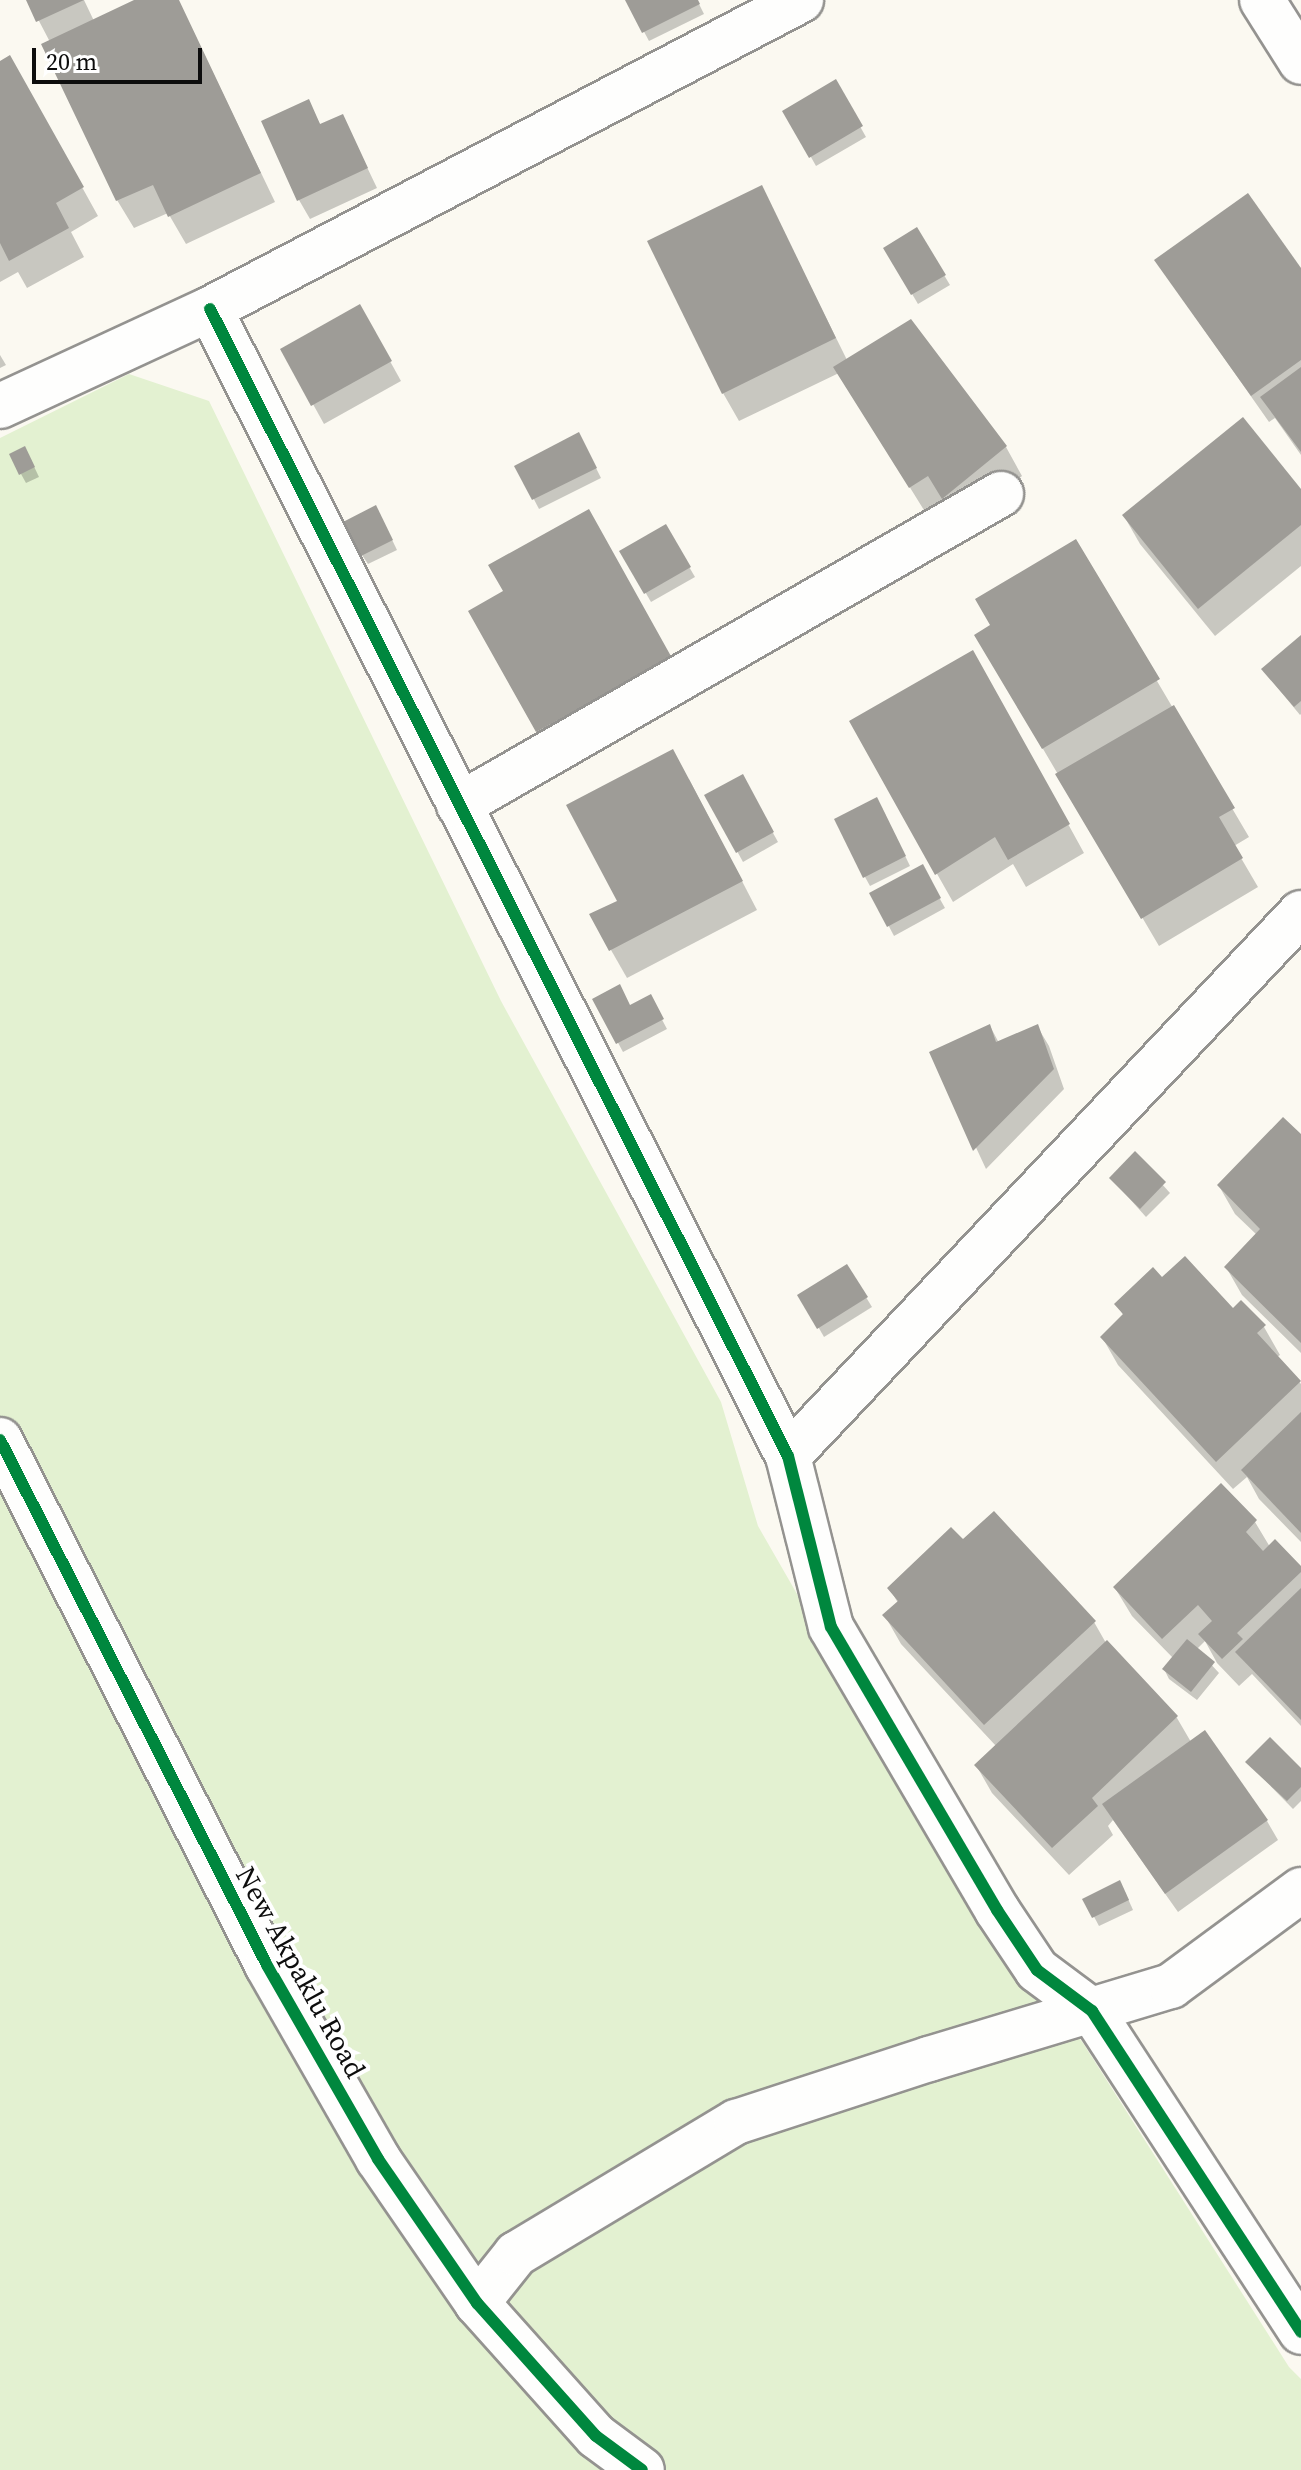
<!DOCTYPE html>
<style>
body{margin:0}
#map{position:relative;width:1301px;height:2470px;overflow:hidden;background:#fbf9f1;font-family:"Source Serif 4",serif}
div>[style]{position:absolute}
.green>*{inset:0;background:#e3f1d1}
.shadow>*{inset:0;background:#0003}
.building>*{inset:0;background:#9e9c97}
.roads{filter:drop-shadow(2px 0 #949390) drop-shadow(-2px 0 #949390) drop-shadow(0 2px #949390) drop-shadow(0 -2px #949390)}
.street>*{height:44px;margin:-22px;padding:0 22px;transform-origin:22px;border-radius:22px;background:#fefefd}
.cycleway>*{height:12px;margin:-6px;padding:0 6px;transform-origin:6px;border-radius:6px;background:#00873e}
span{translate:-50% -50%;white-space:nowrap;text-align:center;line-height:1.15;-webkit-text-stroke:8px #fff;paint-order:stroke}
.street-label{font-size:28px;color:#0d0d0d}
.scale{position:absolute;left:32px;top:48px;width:170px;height:36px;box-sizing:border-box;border:4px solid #0d0d0d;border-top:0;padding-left:10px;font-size:24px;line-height:28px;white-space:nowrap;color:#0d0d0d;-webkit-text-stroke:6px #fff;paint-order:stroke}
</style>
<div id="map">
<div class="green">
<i style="clip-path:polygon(129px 374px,209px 401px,501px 1001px,721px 1402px,758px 1526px,994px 1937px,1083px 2043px,1289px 2367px,1301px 2379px,1301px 2470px,0 2470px,0 438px)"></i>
</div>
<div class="shadow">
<i style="clip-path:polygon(28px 0,84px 0,94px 21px,139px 0,178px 0,275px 202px,186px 244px,168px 213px,134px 228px,117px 200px,50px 42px)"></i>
<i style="clip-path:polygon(627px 0,697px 0,704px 14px,649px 41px)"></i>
<i style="clip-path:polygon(0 63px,26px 86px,98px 216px,71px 232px,84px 257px,27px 288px,18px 272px,0 282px)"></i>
<i style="clip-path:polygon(835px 82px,866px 137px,816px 166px,785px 111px)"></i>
<i style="clip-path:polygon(308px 101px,321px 126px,343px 117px,377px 188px,310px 219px,299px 200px)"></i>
<i style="clip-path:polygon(762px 188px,847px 360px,910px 322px,1006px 447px,1022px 476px,960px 526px,927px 515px,839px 373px,739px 421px,723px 393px)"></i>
<i style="clip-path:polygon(917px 230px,950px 285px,918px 304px,885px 248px)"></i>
<i style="clip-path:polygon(1156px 261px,1301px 272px,1301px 455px,1275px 418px,1269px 422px)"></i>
<i style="clip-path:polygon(360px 307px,401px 381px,324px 424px,283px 350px)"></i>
<i style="clip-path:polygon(0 355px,6px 365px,0 368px)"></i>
<i style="clip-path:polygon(584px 444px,601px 478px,539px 509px,517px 467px)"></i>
<i style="clip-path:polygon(30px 458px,39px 477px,26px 483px,21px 474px)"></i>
<i style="clip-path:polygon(1301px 492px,1301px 566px,1215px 636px,1140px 544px,1124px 516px)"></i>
<i style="clip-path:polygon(381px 517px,397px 550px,368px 564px,362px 555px)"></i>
<i style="clip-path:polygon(665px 526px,695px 577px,651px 602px,622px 552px)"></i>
<i style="clip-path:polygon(1075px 542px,1249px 837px,1234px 846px,1258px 887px,1159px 946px,976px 635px,993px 626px)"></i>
<i style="clip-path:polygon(491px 566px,686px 687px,554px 759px,471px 611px,505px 592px)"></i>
<i style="clip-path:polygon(1301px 637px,1301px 714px,1300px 715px,1263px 670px)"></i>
<i style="clip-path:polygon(989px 680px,1084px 853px,1026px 887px,1013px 864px,953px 902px,851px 722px)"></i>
<i style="clip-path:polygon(742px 777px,778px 842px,743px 862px,707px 796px)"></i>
<i style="clip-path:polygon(689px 779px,757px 910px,627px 978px,611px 950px)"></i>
<i style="clip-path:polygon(882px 808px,910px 866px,870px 886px,865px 877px)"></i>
<i style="clip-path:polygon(922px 867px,945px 908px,894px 936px,872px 894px)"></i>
<i style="clip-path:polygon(650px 997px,667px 1029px,623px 1052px,595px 1000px,630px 1008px)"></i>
<i style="clip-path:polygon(990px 1026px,999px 1043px,1037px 1026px,1049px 1046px,1064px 1089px,986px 1169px,932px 1053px)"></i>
<i style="clip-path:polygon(1301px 1137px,1301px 1353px,1242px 1295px,1226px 1267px,1257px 1235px,1235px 1214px,1219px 1186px)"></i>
<i style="clip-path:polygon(1135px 1154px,1170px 1193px,1146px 1217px,1111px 1178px)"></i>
<i style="clip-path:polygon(847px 1266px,872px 1307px,824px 1337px,800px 1295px)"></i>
<i style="clip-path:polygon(1162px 1280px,1264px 1327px,1280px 1355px,1277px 1357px,1301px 1384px,1301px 1542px,1259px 1499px,1247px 1477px,1233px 1489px,1118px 1365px,1102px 1337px,1124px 1316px,1116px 1304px)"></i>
<i style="clip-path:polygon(1255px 1522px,1270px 1547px,1301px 1569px,1301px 1726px,1252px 1674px,1239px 1686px,1217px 1663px,1205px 1641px,1197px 1649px,1219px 1673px,1197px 1700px,1169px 1679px,1164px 1669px,1173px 1658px,1132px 1616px,1115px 1588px)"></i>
<i style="clip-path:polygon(963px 1542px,1094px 1622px,1106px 1643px,1177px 1718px,1191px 1742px,1267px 1821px,1278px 1840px,1178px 1912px,1113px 1820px,1108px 1826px,1113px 1835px,1069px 1875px,992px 1793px,976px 1765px,996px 1746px,901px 1644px,885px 1616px,898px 1603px,890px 1589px)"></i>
<i style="clip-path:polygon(1247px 1762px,1301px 1771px,1301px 1801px,1293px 1809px)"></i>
<i style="clip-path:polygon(1125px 1892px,1133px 1910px,1099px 1926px,1085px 1900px)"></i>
</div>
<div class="building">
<i style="clip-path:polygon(26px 0,84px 0,36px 22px)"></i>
<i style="clip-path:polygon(134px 0,179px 0,261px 173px,168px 217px,153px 185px,116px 201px,41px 44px)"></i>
<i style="clip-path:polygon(625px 0,698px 0,700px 4px,642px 33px)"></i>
<i style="clip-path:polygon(10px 55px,84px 187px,56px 203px,69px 228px,9px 261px,0 243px,0 61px)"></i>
<i style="clip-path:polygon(836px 79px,863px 126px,809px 158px,782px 111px)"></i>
<i style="clip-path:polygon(309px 99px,320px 124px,343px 114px,368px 168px,297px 201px,261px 121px)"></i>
<i style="clip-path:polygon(762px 185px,836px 338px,722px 394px,647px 241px)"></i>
<i style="clip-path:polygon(1248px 193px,1301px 268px,1301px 360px,1251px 396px,1154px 260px)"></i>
<i style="clip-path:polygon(917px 227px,946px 275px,911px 295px,883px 248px)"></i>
<i style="clip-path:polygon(360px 304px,392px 361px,311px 406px,280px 349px)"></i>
<i style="clip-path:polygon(911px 319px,1007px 446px,942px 499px,928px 476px,909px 488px,833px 367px)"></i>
<i style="clip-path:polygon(1301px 367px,1301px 452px,1260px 397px)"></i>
<i style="clip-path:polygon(1243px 417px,1301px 489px,1301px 525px,1198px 609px,1122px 515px)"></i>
<i style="clip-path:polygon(579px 432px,597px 468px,532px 500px,514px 466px)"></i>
<i style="clip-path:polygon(25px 446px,35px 467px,19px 475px,9px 454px)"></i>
<i style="clip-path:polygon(376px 505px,393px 540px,361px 556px,343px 522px)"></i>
<i style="clip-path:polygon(589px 509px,672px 658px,536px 732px,468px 611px,503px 591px,488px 565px)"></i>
<i style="clip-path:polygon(666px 524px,691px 567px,644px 594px,619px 551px)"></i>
<i style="clip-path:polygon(1076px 539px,1160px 679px,1042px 749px,974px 635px,990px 625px,975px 599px)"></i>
<i style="clip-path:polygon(1301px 635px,1301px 701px,1294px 707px,1261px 669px)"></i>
<i style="clip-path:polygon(973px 650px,1070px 824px,1008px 860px,995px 837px,935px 875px,849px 721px)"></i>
<i style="clip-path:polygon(1174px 705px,1235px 808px,1219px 817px,1243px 858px,1141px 919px,1055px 774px)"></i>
<i style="clip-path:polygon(673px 749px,743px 881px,609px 951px,589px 914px,617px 901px,566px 805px)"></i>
<i style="clip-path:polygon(743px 774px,774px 832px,736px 853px,704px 795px)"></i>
<i style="clip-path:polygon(877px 797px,906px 856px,863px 878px,834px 819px)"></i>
<i style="clip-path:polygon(923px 864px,941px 898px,887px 927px,869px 893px)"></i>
<i style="clip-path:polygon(620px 984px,630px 1005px,651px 994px,664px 1019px,616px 1044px,592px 999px)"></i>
<i style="clip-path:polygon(990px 1024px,996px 1042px,1038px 1024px,1054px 1069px,973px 1151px,929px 1052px)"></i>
<i style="clip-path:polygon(1283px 1117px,1301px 1134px,1301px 1343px,1224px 1267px,1260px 1229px,1217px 1185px)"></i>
<i style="clip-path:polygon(1135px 1151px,1166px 1182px,1140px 1209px,1109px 1178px)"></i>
<i style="clip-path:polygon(1185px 1256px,1233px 1308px,1241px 1300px,1266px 1325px,1257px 1333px,1301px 1381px,1216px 1462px,1100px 1337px,1123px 1314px,1114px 1304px,1153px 1267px,1162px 1277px)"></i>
<i style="clip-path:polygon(847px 1264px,868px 1297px,817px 1329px,797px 1295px)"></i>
<i style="clip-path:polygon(1301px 1412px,1301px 1533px,1241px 1470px)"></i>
<i style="clip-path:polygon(1221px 1483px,1257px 1520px,1246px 1532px,1263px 1551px,1275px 1539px,1301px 1566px,1301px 1572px,1237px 1633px,1243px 1639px,1222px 1659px,1198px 1634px,1212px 1621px,1198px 1605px,1162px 1639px,1113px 1587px)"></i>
<i style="clip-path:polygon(994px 1511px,1096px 1621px,984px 1725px,882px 1615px,898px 1601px,887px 1588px,951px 1527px,963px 1539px)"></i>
<i style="clip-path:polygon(1301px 1588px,1301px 1720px,1235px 1652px)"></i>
<i style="clip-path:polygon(1187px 1639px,1215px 1662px,1191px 1692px,1162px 1669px)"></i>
<i style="clip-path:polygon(1107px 1640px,1178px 1716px,1092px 1798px,1098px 1806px,1052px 1848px,974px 1765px)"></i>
<i style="clip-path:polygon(1205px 1730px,1268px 1820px,1165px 1894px,1102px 1804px)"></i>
<i style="clip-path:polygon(1270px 1737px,1301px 1768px,1301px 1787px,1287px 1801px,1245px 1762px)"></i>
<i style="clip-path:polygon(1120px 1880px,1129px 1900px,1092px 1918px,1082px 1899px)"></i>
</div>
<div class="roads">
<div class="street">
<i style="left:1262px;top:0;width:73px;rotate:57.8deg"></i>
<i style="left:210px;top:309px;width:1284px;rotate:63.26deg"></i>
<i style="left:788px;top:1456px;width:176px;rotate:75.9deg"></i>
<i style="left:831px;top:1627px;width:328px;rotate:59.6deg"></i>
<i style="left:997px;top:1910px;width:72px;rotate:56.3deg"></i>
<i style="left:1037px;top:1970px;width:69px;rotate:36.7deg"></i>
<i style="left:1092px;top:2011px;width:383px;rotate:56.9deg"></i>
<i style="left:0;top:406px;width:231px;rotate:-24.8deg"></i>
<i style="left:210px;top:309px;width:667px;rotate:-27.6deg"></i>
<i style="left:459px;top:805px;width:625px;rotate:-29.85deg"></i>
<i style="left:0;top:1440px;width:589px;rotate:63.04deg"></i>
<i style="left:267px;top:1965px;width:224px;rotate:60.2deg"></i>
<i style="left:378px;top:2159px;width:175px;rotate:55.5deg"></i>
<i style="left:477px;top:2303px;width:178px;rotate:48.2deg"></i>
<i style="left:596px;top:2436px;width:57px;rotate:36.5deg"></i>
<i style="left:788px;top:1456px;width:747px;rotate:-46.63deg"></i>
<i style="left:477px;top:2303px;width:63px;rotate:-51.5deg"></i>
<i style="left:516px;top:2254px;width:257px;rotate:-31deg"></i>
<i style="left:736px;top:2122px;width:203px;rotate:-18.1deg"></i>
<i style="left:929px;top:2059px;width:253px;rotate:-16.8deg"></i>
<i style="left:1171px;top:1986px;width:162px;rotate:-36.4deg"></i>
</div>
</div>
<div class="cycleway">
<i style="left:210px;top:309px;width:1284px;rotate:63.26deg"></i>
<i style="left:788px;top:1456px;width:176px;rotate:75.9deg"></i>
<i style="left:831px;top:1627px;width:328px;rotate:59.6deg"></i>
<i style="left:997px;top:1910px;width:72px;rotate:56.3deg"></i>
<i style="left:1037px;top:1970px;width:69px;rotate:36.7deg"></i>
<i style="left:1092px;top:2011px;width:383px;rotate:56.9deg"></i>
<i style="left:0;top:1440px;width:589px;rotate:63.04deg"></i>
<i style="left:267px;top:1965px;width:224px;rotate:60.2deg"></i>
<i style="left:378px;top:2159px;width:175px;rotate:55.5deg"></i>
<i style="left:477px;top:2303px;width:178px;rotate:48.2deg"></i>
<i style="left:596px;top:2436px;width:57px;rotate:36.5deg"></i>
</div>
<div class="street-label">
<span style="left:301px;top:1972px;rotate:61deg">New Akpaklu Road</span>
</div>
<div class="scale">20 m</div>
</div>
